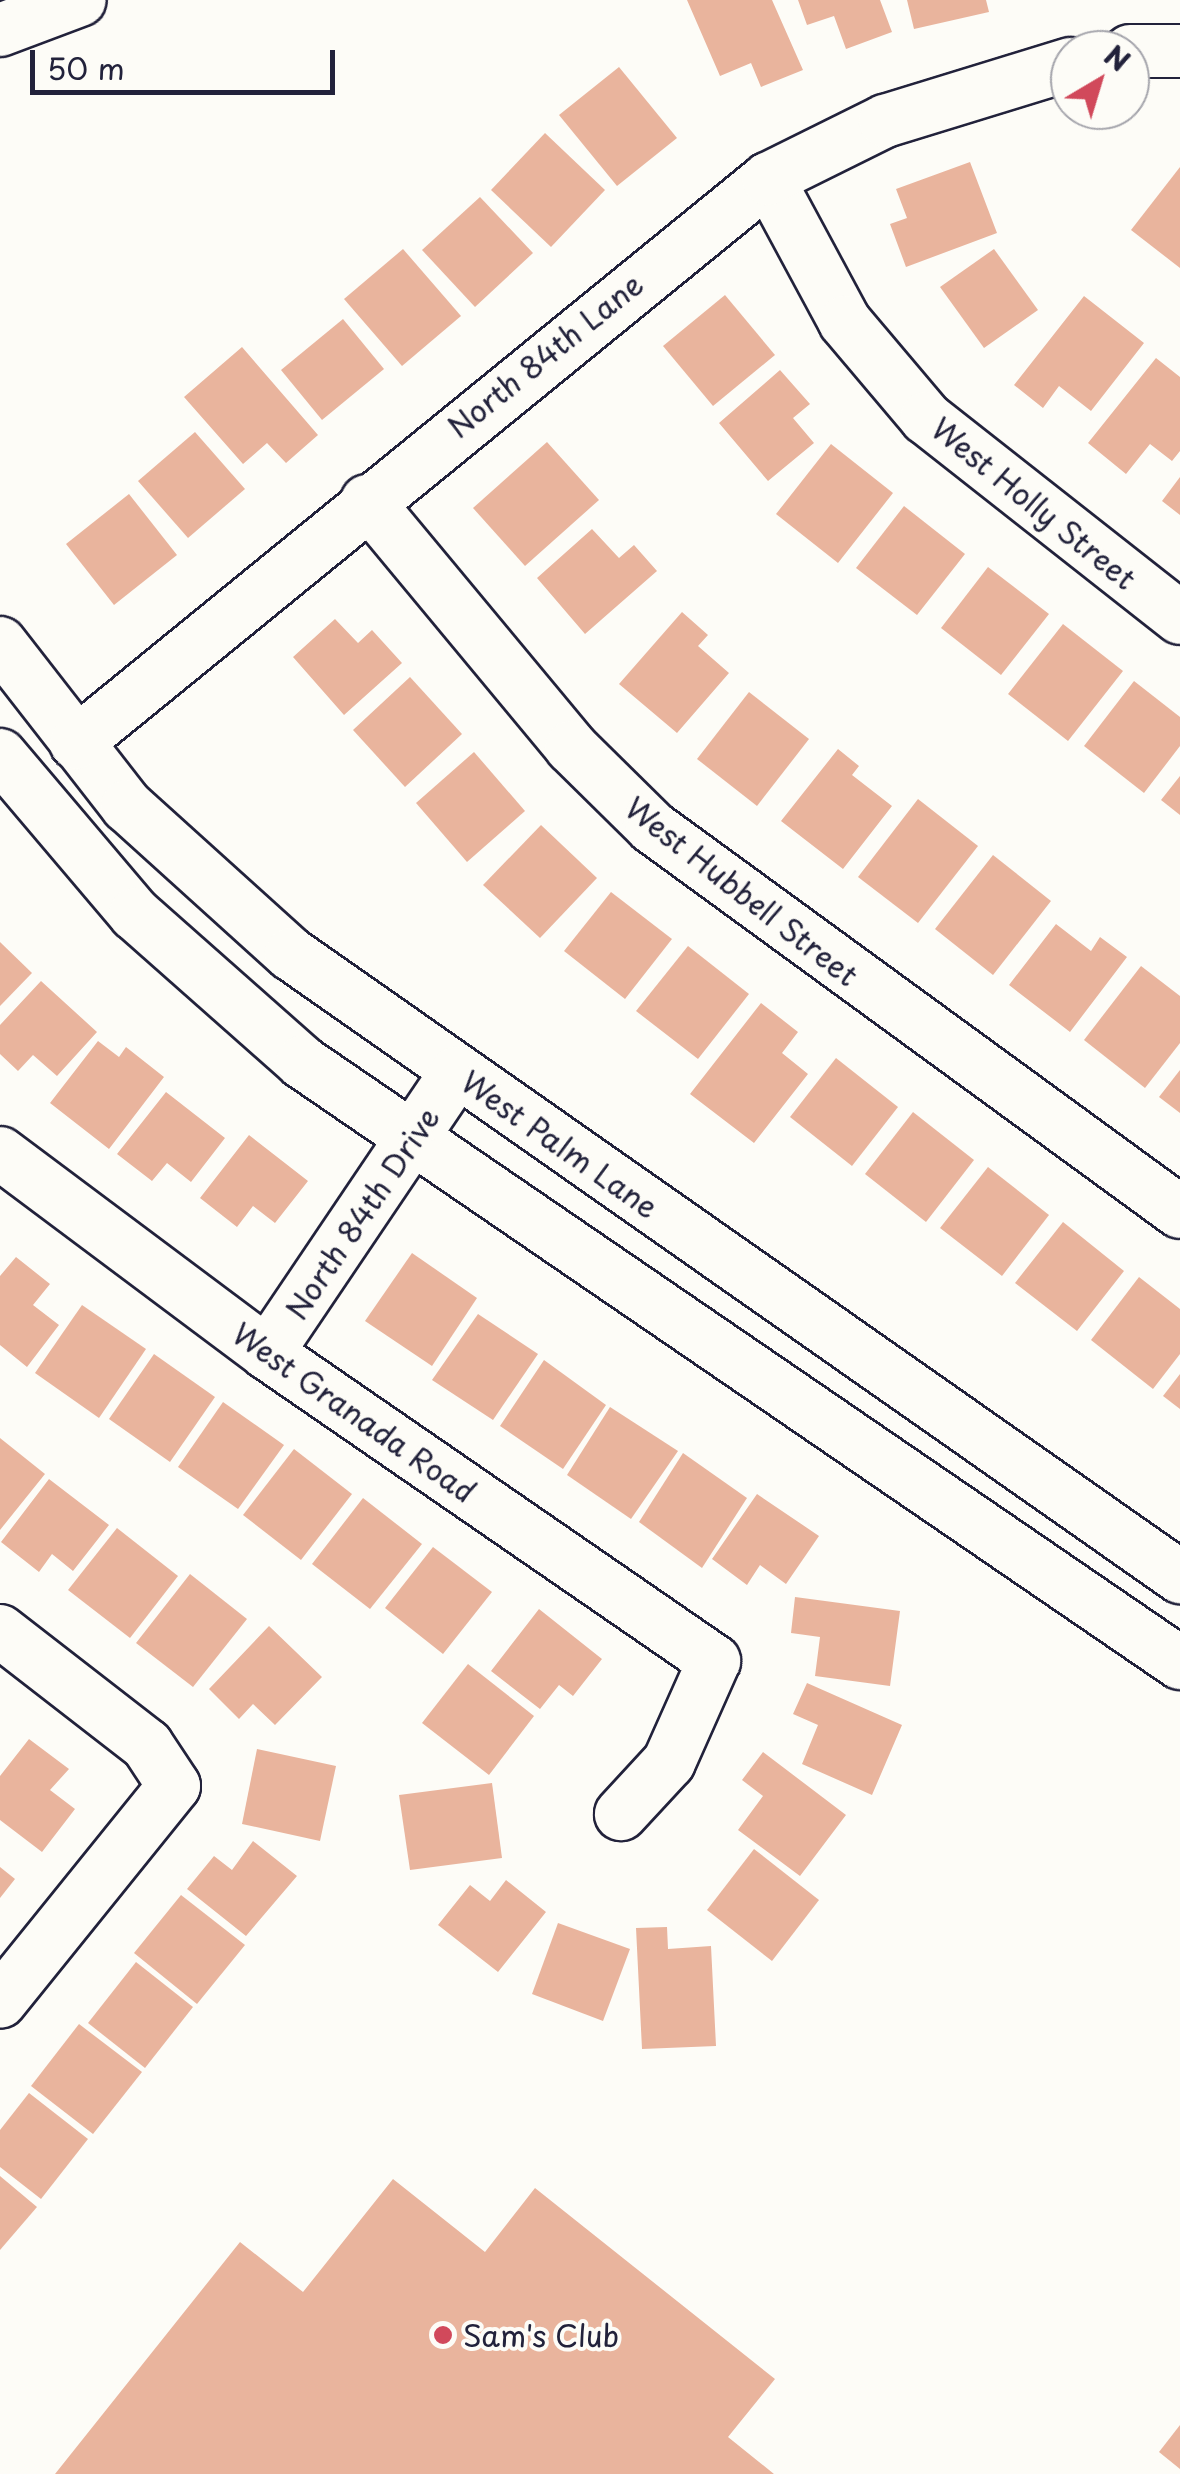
<!DOCTYPE html>
<style>
body{margin:0}
#map{position:relative;width:1180px;height:2474px;overflow:hidden;background:#fdfcf7;font-family:"Playpen Sans",sans-serif}
div>[style]{position:absolute}
.building>*{inset:0;background:#e9b49d}
.roads{filter:drop-shadow(2px 0 #22223b) drop-shadow(-2px 0 #22223b) drop-shadow(0 2px #22223b) drop-shadow(0 -2px #22223b)}
.minor>*{height:52px;margin:-26px;padding:0 26px;transform-origin:26px;border-radius:26px;background:#fdfcf7}
.dots>*{width:28px;height:28px;translate:-50% -50%;box-sizing:border-box;border:5px solid #fdfcf7;border-radius:50%}
span{translate:-50% -50%;white-space:nowrap;text-align:center;line-height:1.15;-webkit-text-stroke:8px #fdfcf7;paint-order:stroke}
.street-label{font-size:30px;color:#22223b}
.poi-label{font-size:30px;color:#22223b}
.left{translate:0 -50%;text-align:left}
.north{position:absolute;left:1050px;top:30px;width:100px;height:100px;box-sizing:border-box;background:#fdfcf7;border:2px solid #a5a5ac;border-radius:50%;rotate:38deg;font-size:28px;font-weight:700;line-height:40px;text-align:center;color:#22223b}
.north::after{content:'';display:block;margin:auto;width:35px;height:45px;background:#d1495b;clip-path:polygon(50% 0,100% 100%,50% 72%,0 100%)}
.scale{position:absolute;left:30px;top:50px;width:305px;height:45px;box-sizing:border-box;border:5px solid #22223b;border-top:0;padding-left:12px;font-size:30px;line-height:35px;white-space:nowrap;color:#22223b;-webkit-text-stroke:8px #fdfcf7;paint-order:stroke}
</style>
<div id="map">
<div class="building">
<i style="clip-path:polygon(687px 0,772px 0,803px 70px,761px 87px,751px 63px,720px 76px)"></i>
<i style="clip-path:polygon(798px 0,880px 0,892px 32px,846px 49px,834px 16px,807px 25px)"></i>
<i style="clip-path:polygon(907px 0,986px 0,989px 12px,914px 29px)"></i>
<i style="clip-path:polygon(619px 67px,677px 138px,617px 186px,559px 115px)"></i>
<i style="clip-path:polygon(545px 133px,605px 190px,551px 247px,491px 190px)"></i>
<i style="clip-path:polygon(970px 162px,997px 233px,906px 267px,890px 224px,907px 218px,896px 189px)"></i>
<i style="clip-path:polygon(1180px 167px,1180px 268px,1131px 230px)"></i>
<i style="clip-path:polygon(480px 197px,533px 253px,475px 307px,422px 250px)"></i>
<i style="clip-path:polygon(403px 249px,461px 316px,402px 366px,344px 299px)"></i>
<i style="clip-path:polygon(994px 249px,1038px 310px,984px 348px,940px 287px)"></i>
<i style="clip-path:polygon(725px 295px,775px 355px,713px 406px,663px 346px)"></i>
<i style="clip-path:polygon(1084px 296px,1144px 343px,1091px 411px,1059px 386px,1043px 408px,1014px 385px)"></i>
<i style="clip-path:polygon(343px 319px,384px 369px,322px 420px,281px 370px)"></i>
<i style="clip-path:polygon(242px 347px,318px 435px,286px 463px,267px 443px,243px 464px,184px 397px)"></i>
<i style="clip-path:polygon(1156px 358px,1180px 377px,1180px 451px,1172px 461px,1150px 444px,1126px 474px,1088px 443px)"></i>
<i style="clip-path:polygon(780px 370px,810px 404px,793px 418px,814px 443px,768px 481px,719px 423px)"></i>
<i style="clip-path:polygon(195px 432px,245px 489px,188px 538px,138px 481px)"></i>
<i style="clip-path:polygon(547px 442px,599px 500px,525px 566px,473px 508px)"></i>
<i style="clip-path:polygon(831px 444px,893px 493px,838px 563px,776px 514px)"></i>
<i style="clip-path:polygon(1180px 477px,1180px 515px,1162px 501px)"></i>
<i style="clip-path:polygon(129px 494px,177px 555px,114px 605px,66px 544px)"></i>
<i style="clip-path:polygon(904px 506px,965px 554px,917px 615px,856px 568px)"></i>
<i style="clip-path:polygon(592px 529px,619px 558px,634px 545px,657px 571px,585px 634px,537px 578px)"></i>
<i style="clip-path:polygon(988px 567px,1049px 614px,1001px 675px,941px 628px)"></i>
<i style="clip-path:polygon(682px 612px,708px 635px,698px 646px,729px 673px,677px 733px,619px 684px)"></i>
<i style="clip-path:polygon(335px 619px,358px 643px,372px 630px,402px 663px,344px 715px,293px 657px)"></i>
<i style="clip-path:polygon(1063px 624px,1123px 671px,1068px 741px,1008px 694px)"></i>
<i style="clip-path:polygon(410px 677px,462px 734px,405px 787px,353px 730px)"></i>
<i style="clip-path:polygon(1134px 681px,1180px 717px,1180px 746px,1144px 793px,1084px 746px)"></i>
<i style="clip-path:polygon(749px 692px,809px 739px,757px 806px,697px 759px)"></i>
<i style="clip-path:polygon(838px 749px,859px 766px,852px 775px,892px 806px,843px 869px,781px 821px)"></i>
<i style="clip-path:polygon(474px 752px,525px 811px,467px 862px,416px 803px)"></i>
<i style="clip-path:polygon(1180px 776px,1180px 815px,1161px 800px)"></i>
<i style="clip-path:polygon(918px 799px,978px 846px,918px 923px,858px 877px)"></i>
<i style="clip-path:polygon(541px 825px,597px 878px,540px 938px,483px 885px)"></i>
<i style="clip-path:polygon(993px 855px,1051px 901px,993px 975px,935px 929px)"></i>
<i style="clip-path:polygon(611px 892px,672px 939px,625px 999px,564px 951px)"></i>
<i style="clip-path:polygon(1056px 924px,1091px 951px,1100px 937px,1127px 957px,1070px 1032px,1009px 985px)"></i>
<i style="clip-path:polygon(0 942px,32px 973px,0 1006px)"></i>
<i style="clip-path:polygon(688px 946px,749px 994px,698px 1059px,636px 1011px)"></i>
<i style="clip-path:polygon(1141px 966px,1180px 996px,1180px 1043px,1145px 1088px,1084px 1040px)"></i>
<i style="clip-path:polygon(41px 981px,97px 1032px,57px 1076px,33px 1055px,18px 1071px,0 1054px,0 1025px)"></i>
<i style="clip-path:polygon(761px 1003px,798px 1032px,782px 1053px,808px 1074px,754px 1143px,690px 1094px)"></i>
<i style="clip-path:polygon(98px 1041px,119px 1057px,126px 1047px,164px 1077px,109px 1149px,50px 1103px)"></i>
<i style="clip-path:polygon(836px 1058px,898px 1107px,852px 1166px,790px 1117px)"></i>
<i style="clip-path:polygon(1180px 1070px,1180px 1113px,1159px 1097px)"></i>
<i style="clip-path:polygon(166px 1092px,225px 1138px,191px 1182px,167px 1163px,152px 1181px,117px 1154px)"></i>
<i style="clip-path:polygon(913px 1112px,974px 1160px,926px 1222px,865px 1174px)"></i>
<i style="clip-path:polygon(249px 1135px,308px 1181px,275px 1223px,253px 1206px,237px 1227px,200px 1198px)"></i>
<i style="clip-path:polygon(988px 1167px,1049px 1215px,1002px 1276px,940px 1228px)"></i>
<i style="clip-path:polygon(1063px 1222px,1124px 1271px,1077px 1331px,1015px 1283px)"></i>
<i style="clip-path:polygon(412px 1253px,477px 1298px,432px 1366px,365px 1321px)"></i>
<i style="clip-path:polygon(16px 1257px,50px 1284px,33px 1305px,59px 1325px,27px 1367px,0 1345px,0 1276px)"></i>
<i style="clip-path:polygon(1139px 1277px,1180px 1309px,1180px 1354px,1153px 1389px,1091px 1340px)"></i>
<i style="clip-path:polygon(82px 1305px,146px 1349px,99px 1418px,35px 1373px)"></i>
<i style="clip-path:polygon(478px 1314px,538px 1354px,493px 1420px,432px 1380px)"></i>
<i style="clip-path:polygon(154px 1354px,215px 1397px,170px 1462px,109px 1419px)"></i>
<i style="clip-path:polygon(544px 1360px,606px 1405px,563px 1469px,500px 1426px)"></i>
<i style="clip-path:polygon(1180px 1374px,1180px 1409px,1163px 1396px)"></i>
<i style="clip-path:polygon(223px 1402px,284px 1445px,238px 1509px,178px 1467px)"></i>
<i style="clip-path:polygon(610px 1407px,678px 1451px,631px 1519px,567px 1475px)"></i>
<i style="clip-path:polygon(0 1438px,45px 1474px,0 1530px)"></i>
<i style="clip-path:polygon(294px 1449px,352px 1494px,301px 1560px,243px 1515px)"></i>
<i style="clip-path:polygon(683px 1453px,747px 1498px,702px 1568px,639px 1522px)"></i>
<i style="clip-path:polygon(49px 1479px,109px 1525px,73px 1571px,52px 1554px,39px 1572px,1px 1542px)"></i>
<i style="clip-path:polygon(757px 1494px,819px 1536px,786px 1584px,760px 1565px,747px 1585px,712px 1559px)"></i>
<i style="clip-path:polygon(363px 1498px,422px 1544px,370px 1609px,312px 1564px)"></i>
<i style="clip-path:polygon(117px 1528px,178px 1576px,130px 1638px,68px 1590px)"></i>
<i style="clip-path:polygon(433px 1547px,492px 1592px,443px 1654px,385px 1608px)"></i>
<i style="clip-path:polygon(190px 1574px,247px 1619px,193px 1687px,136px 1643px)"></i>
<i style="clip-path:polygon(795px 1597px,900px 1611px,890px 1686px,815px 1676px,820px 1637px,791px 1633px)"></i>
<i style="clip-path:polygon(539px 1609px,602px 1659px,573px 1696px,559px 1685px,540px 1709px,491px 1671px)"></i>
<i style="clip-path:polygon(269px 1626px,322px 1677px,275px 1725px,253px 1704px,239px 1719px,209px 1689px)"></i>
<i style="clip-path:polygon(468px 1664px,534px 1716px,489px 1775px,422px 1723px)"></i>
<i style="clip-path:polygon(807px 1683px,902px 1725px,872px 1795px,802px 1764px,818px 1725px,793px 1714px)"></i>
<i style="clip-path:polygon(29px 1739px,69px 1769px,50px 1790px,75px 1809px,42px 1852px,0 1820px,0 1776px)"></i>
<i style="clip-path:polygon(257px 1749px,336px 1766px,320px 1841px,242px 1824px)"></i>
<i style="clip-path:polygon(763px 1752px,846px 1815px,800px 1876px,738px 1830px,763px 1796px,742px 1780px)"></i>
<i style="clip-path:polygon(492px 1783px,502px 1858px,410px 1870px,399px 1795px)"></i>
<i style="clip-path:polygon(253px 1841px,297px 1876px,246px 1936px,187px 1889px,214px 1856px,232px 1870px)"></i>
<i style="clip-path:polygon(754px 1849px,819px 1900px,772px 1961px,707px 1910px)"></i>
<i style="clip-path:polygon(0 1867px,15px 1879px,0 1898px)"></i>
<i style="clip-path:polygon(506px 1880px,546px 1912px,498px 1972px,438px 1925px,470px 1885px,490px 1901px)"></i>
<i style="clip-path:polygon(181px 1895px,245px 1945px,197px 2004px,134px 1953px)"></i>
<i style="clip-path:polygon(558px 1923px,630px 1949px,603px 2021px,532px 1994px)"></i>
<i style="clip-path:polygon(667px 1927px,668px 1949px,711px 1946px,716px 2046px,642px 2049px,636px 1928px)"></i>
<i style="clip-path:polygon(136px 1962px,193px 2007px,145px 2068px,88px 2023px)"></i>
<i style="clip-path:polygon(79px 2024px,142px 2072px,93px 2134px,31px 2086px)"></i>
<i style="clip-path:polygon(29px 2093px,88px 2139px,41px 2199px,0 2167px,0 2130px)"></i>
<i style="clip-path:polygon(0 2176px,37px 2207px,0 2250px)"></i>
<i style="clip-path:polygon(393px 2179px,485px 2252px,535px 2188px,775px 2379px,728px 2437px,774px 2474px,55px 2474px,240px 2242px,303px 2292px)"></i>
<i style="clip-path:polygon(1180px 2425px,1180px 2469px,1159px 2452px)"></i>
</div>
<div class="roads">
<div class="minor">
<i style="left:0;top:30px;width:85px;rotate:-20.6deg"></i>
<i style="left:1130px;top:51px;width:50px"></i>
<i style="left:768px;top:179px;width:162px;rotate:61.7deg"></i>
<i style="left:845px;top:322px;width:126px;rotate:49.8deg"></i>
<i style="left:926px;top:418px;width:323px;rotate:38.2deg"></i>
<i style="left:367px;top:501px;width:320px;rotate:50.3deg"></i>
<i style="left:571px;top:747px;width:114px;rotate:44.6deg"></i>
<i style="left:652px;top:827px;width:653px;rotate:36.1deg"></i>
<i style="left:0;top:643px;width:207px;rotate:52.1deg"></i>
<i style="left:127px;top:806px;width:221px;rotate:42.1deg"></i>
<i style="left:291px;top:954px;width:1086px;rotate:35.02deg"></i>
<i style="left:76px;top:743px;width:893px;rotate:-39.18deg"></i>
<i style="left:768px;top:179px;width:131px;rotate:-26.4deg"></i>
<i style="left:885px;top:121px;width:194px;rotate:-17.1deg"></i>
<i style="left:0;top:755px;width:209px;rotate:49.7deg"></i>
<i style="left:135px;top:914px;width:223px;rotate:41.5deg"></i>
<i style="left:302px;top:1062px;width:1064px;rotate:34.39deg"></i>
<i style="left:0;top:1153px;width:334px;rotate:36.8deg"></i>
<i style="left:267px;top:1353px;width:543px;rotate:34.57deg"></i>
<i style="left:714px;top:1661px;width:111px;rotate:114deg"></i>
<i style="left:669px;top:1762px;width:71px;rotate:132.7deg"></i>
<i style="left:267px;top:1353px;width:338px;rotate:-56deg"></i>
<i style="left:0;top:1631px;width:186px;rotate:37.8deg"></i>
<i style="left:147px;top:1745px;width:49px;rotate:56.6deg"></i>
<i style="left:174px;top:1786px;width:277px;rotate:128.9deg"></i>
</div>
</div>
<div class="dots">
<i style="left:443px;top:2335px;background:#d1495b"></i>
</div>
<div class="street-label">
<span style="left:545px;top:355px;rotate:-39deg">North 84th Lane</span>
<span style="left:1034px;top:503px;rotate:39deg">West Holly Street</span>
<span style="left:742px;top:891px;rotate:38deg">West Hubbell Street</span>
<span style="left:560px;top:1144px;rotate:35deg">West Palm Lane</span>
<span style="left:362px;top:1213px;rotate:-56deg">North 84th Drive</span>
<span style="left:354px;top:1412px;rotate:35deg">West Granada Road</span>
</div>
<div class="poi-label">
<span class="left" style="left:463px;top:2335px">Sam's Club</span>
</div>
<div class="north">N</div>
<div class="scale">50 m</div>
</div>
